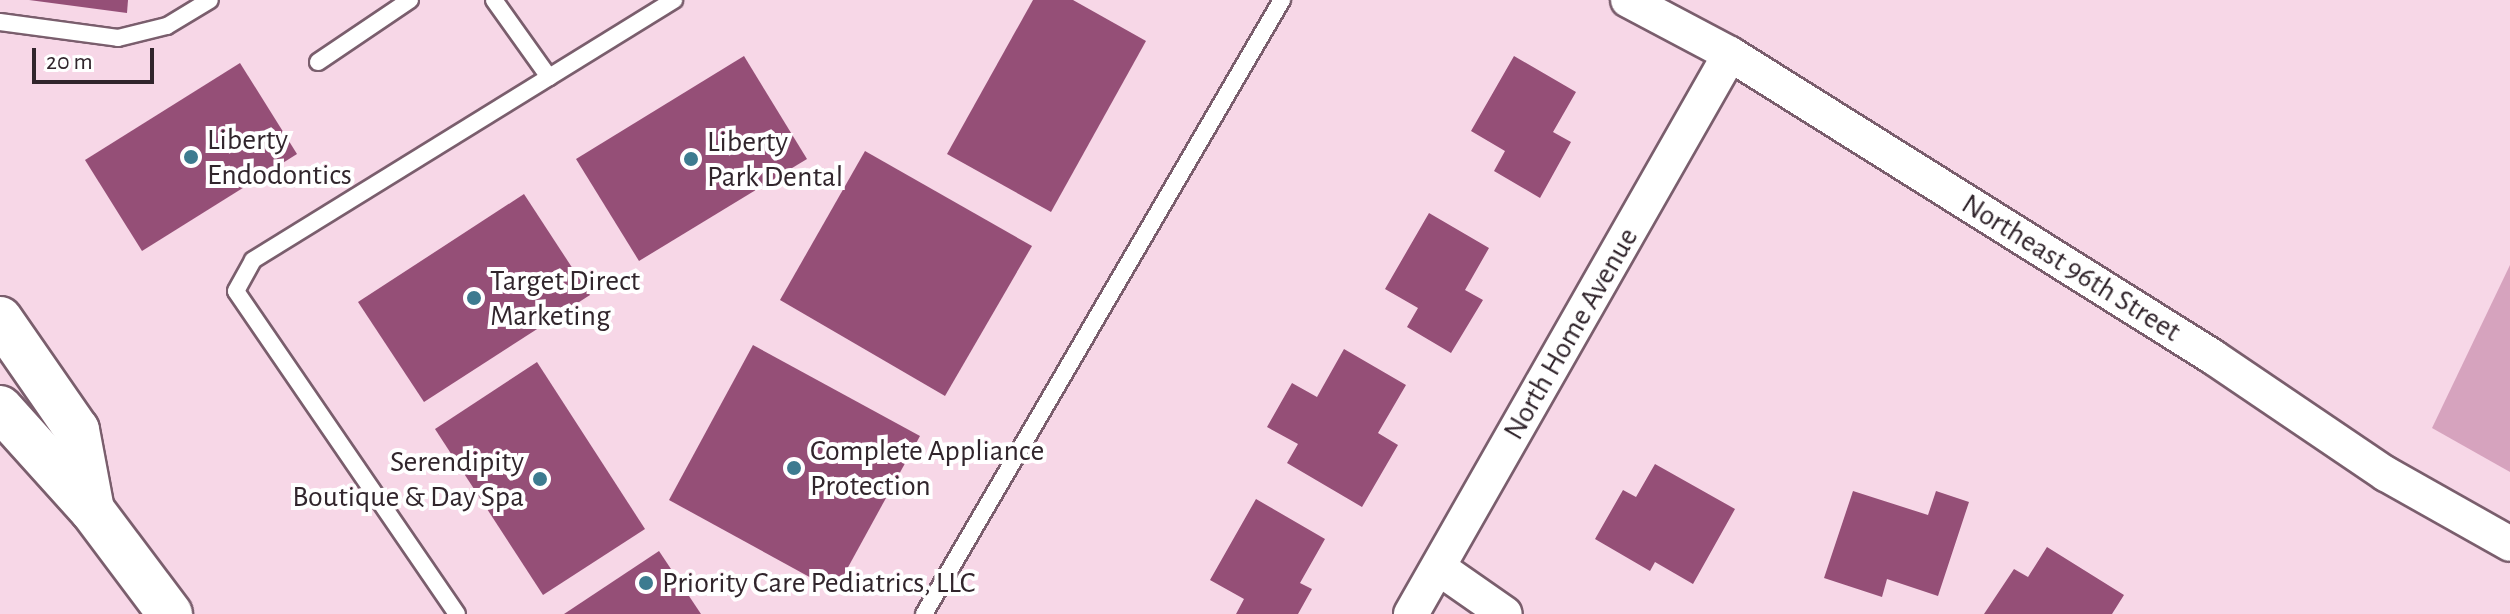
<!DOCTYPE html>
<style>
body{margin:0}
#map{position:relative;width:2510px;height:614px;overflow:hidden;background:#f7d7e7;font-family:"Alegreya Sans",sans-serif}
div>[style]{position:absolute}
.green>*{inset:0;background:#d6a3be}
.building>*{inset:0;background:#954f77}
.roads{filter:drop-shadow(2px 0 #7a5e6d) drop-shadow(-2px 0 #7a5e6d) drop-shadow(0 2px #7a5e6d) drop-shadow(0 -2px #7a5e6d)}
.lane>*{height:16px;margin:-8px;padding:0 8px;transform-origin:8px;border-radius:8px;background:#fff}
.street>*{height:34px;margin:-17px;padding:0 17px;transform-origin:17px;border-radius:17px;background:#fff}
.primary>*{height:44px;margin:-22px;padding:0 22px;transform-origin:22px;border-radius:22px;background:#fff}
.dots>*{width:22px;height:22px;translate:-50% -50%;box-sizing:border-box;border:4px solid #fff;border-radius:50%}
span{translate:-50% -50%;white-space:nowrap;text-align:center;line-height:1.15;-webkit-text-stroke:8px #fff;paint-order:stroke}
.poi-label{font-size:30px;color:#31252c}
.left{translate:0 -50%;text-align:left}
.right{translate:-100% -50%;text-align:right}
.street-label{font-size:30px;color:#31252c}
.scale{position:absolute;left:32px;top:48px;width:122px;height:36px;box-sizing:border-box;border:4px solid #31252c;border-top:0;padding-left:10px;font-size:24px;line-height:28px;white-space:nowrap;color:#31252c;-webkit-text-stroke:6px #fff;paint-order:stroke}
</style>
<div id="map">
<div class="green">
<i style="clip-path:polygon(2510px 265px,2510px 472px,2432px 428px)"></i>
</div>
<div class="building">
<i style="clip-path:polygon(29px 0,128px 0,127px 13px)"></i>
<i style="clip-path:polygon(1033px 0,1073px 0,1146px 41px,1051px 212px,947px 154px)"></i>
<i style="clip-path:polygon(744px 56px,807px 159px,639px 261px,576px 159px)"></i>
<i style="clip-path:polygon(1514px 56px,1576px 92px,1553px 132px,1571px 142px,1540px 198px,1494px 171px,1505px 151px,1471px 131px)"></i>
<i style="clip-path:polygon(240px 63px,297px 154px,142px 251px,85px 160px)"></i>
<i style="clip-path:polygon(865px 151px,1032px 246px,945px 396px,780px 300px)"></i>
<i style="clip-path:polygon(524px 194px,590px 295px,424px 402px,358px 302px)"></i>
<i style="clip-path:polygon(1429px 213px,1489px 248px,1465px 290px,1483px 300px,1451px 353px,1407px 327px,1418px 308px,1385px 289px)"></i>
<i style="clip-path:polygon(753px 345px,920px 436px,835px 591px,669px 500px)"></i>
<i style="clip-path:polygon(1344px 349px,1406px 385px,1378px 433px,1398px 445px,1362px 507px,1287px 463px,1298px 444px,1267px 427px,1292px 383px,1317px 397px)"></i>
<i style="clip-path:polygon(537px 362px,645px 529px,543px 595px,435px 429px)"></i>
<i style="clip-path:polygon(1655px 464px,1735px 509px,1693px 584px,1655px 562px,1650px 571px,1595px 539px,1623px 490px,1636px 497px)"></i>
<i style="clip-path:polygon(1853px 491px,1928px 515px,1936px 491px,1969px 502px,1938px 596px,1887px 579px,1882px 597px,1824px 578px)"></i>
<i style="clip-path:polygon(1256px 499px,1325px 539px,1300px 583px,1312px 589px,1298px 614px,1236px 614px,1244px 599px,1210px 580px)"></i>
<i style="clip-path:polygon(2047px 547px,2124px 595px,2112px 614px,1984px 614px,2014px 569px,2028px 577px)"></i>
<i style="clip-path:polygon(659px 551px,701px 614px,564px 614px)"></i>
</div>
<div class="roads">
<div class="lane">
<i style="left:494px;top:0;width:95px;rotate:54.5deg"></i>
<i style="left:0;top:22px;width:119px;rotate:7.7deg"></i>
<i style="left:118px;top:38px;width:50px;rotate:-13.8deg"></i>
<i style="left:167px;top:26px;width:50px;rotate:-31.2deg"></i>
<i style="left:318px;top:62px;width:111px;rotate:-34deg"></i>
<i style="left:457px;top:614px;width:391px;rotate:-124.4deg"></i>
<i style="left:236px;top:291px;width:35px;rotate:-61deg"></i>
<i style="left:253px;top:260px;width:495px;rotate:-31.7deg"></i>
<i style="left:924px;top:614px;width:711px;rotate:-59.76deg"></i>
</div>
<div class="street">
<i style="left:1628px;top:0;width:115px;rotate:27.9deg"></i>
<i style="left:1730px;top:54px;width:570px;rotate:32.1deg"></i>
<i style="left:2213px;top:357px;width:209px;rotate:34.1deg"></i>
<i style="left:2386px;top:474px;width:142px;rotate:29.4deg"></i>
<i style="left:1439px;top:568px;width:80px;rotate:34.9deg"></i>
<i style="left:1411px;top:614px;width:644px;rotate:-60.33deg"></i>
</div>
<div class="primary">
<i style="left:0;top:319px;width:135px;rotate:55.3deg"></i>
<i style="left:77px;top:430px;width:81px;rotate:79.4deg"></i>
<i style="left:0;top:408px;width:137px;rotate:48deg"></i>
<i style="left:92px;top:510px;width:130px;rotate:53.1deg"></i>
</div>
</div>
<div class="dots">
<i style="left:191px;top:157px;background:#3d7b90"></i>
<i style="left:691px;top:159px;background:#3d7b90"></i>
<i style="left:474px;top:298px;background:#3d7b90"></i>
<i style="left:794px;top:468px;background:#3d7b90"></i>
<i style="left:540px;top:479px;background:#3d7b90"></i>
<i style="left:646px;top:583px;background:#3d7b90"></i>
</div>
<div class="poi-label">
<span class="left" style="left:207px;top:157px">Liberty<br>Endodontics</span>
<span class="left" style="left:707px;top:159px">Liberty<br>Park Dental</span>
<span class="left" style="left:490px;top:298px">Target Direct<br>Marketing</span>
<span class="left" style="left:810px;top:468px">Complete Appliance<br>Protection</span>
<span class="right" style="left:524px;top:479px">Serendipity<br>Boutique &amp; Day Spa</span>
<span class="left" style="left:662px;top:583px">Priority Care Pediatrics, LLC</span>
</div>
<div class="street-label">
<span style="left:2071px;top:268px;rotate:32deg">Northeast 96th Street</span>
<span style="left:1571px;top:334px;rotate:-60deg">North Home Avenue</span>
</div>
<div class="scale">20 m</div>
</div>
